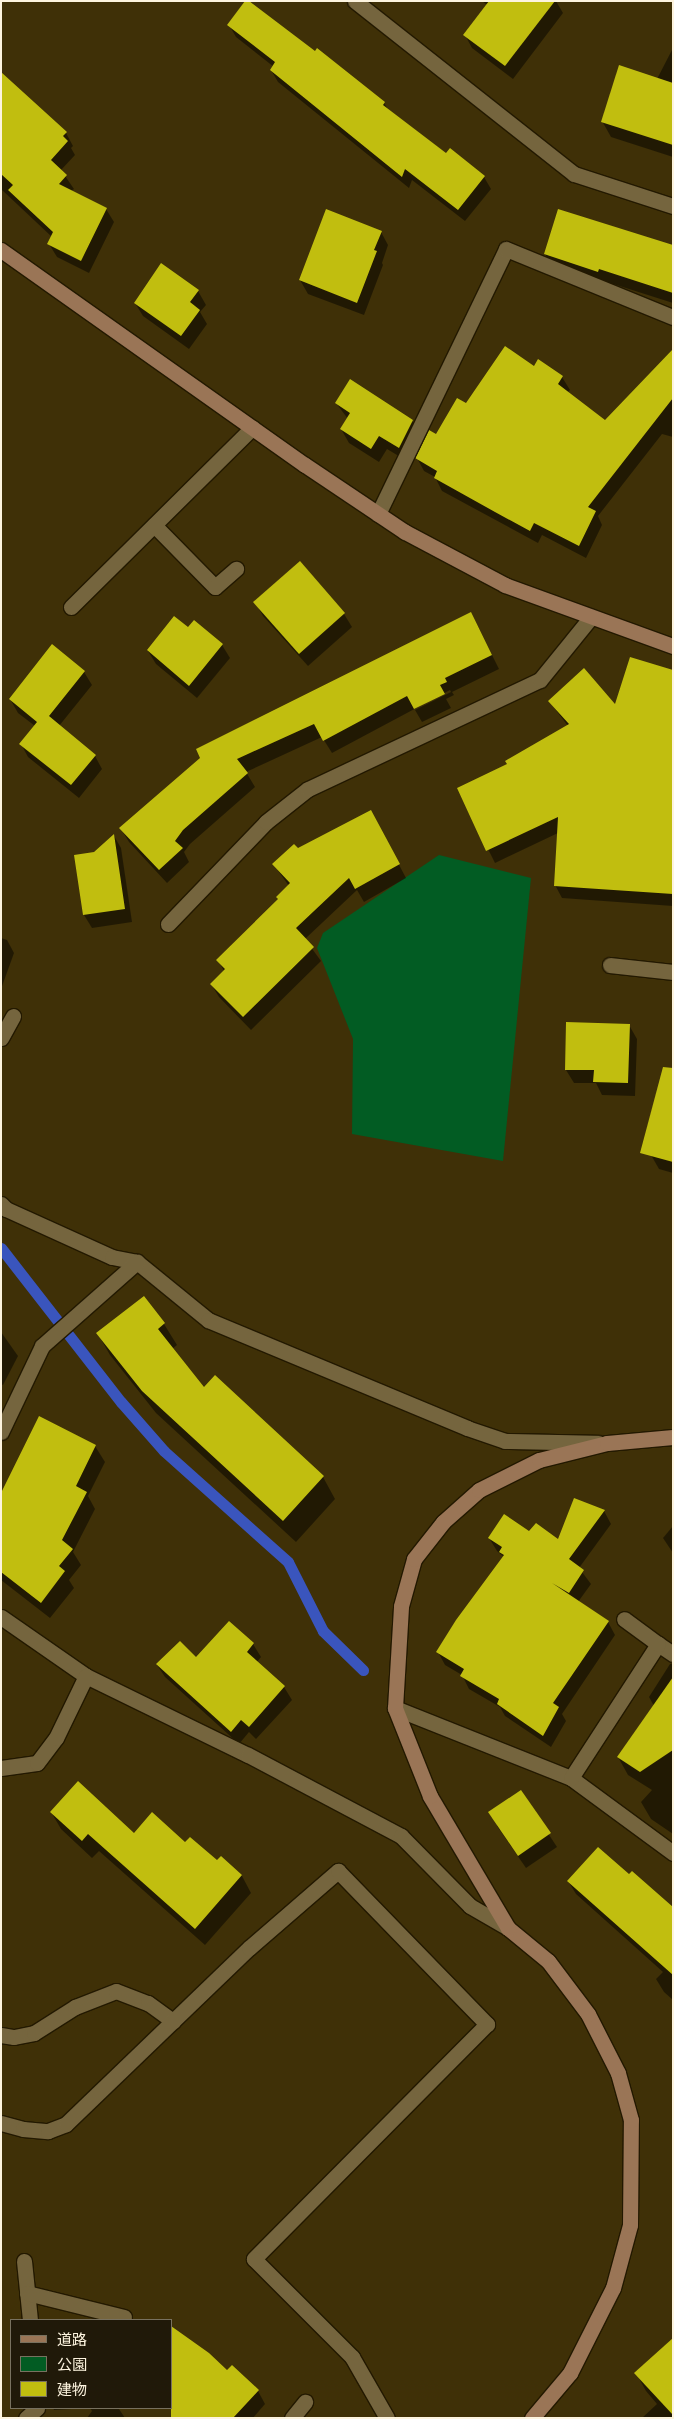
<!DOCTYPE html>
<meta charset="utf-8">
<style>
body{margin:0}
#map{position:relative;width:674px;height:2419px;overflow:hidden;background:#3f3007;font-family:Lato,"Noto Sans JP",sans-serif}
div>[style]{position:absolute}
.green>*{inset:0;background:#025c23}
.shadow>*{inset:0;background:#0007}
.stream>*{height:11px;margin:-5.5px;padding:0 5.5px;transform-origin:5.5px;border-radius:5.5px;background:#3a55bd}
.building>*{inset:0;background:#c1be0f}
.roads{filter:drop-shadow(1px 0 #231900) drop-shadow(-1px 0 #231900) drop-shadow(0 1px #231900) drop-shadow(0 -1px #231900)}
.lane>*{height:15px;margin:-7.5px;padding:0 7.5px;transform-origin:7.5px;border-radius:7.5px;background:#75653e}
.street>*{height:15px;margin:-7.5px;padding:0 7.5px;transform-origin:7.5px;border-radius:7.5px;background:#75653e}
.secondary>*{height:15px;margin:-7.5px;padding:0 7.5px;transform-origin:7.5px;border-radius:7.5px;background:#9a7556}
span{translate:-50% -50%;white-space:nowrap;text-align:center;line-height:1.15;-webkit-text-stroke:5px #201909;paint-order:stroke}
.frame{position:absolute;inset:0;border:2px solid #fdf4df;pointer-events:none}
.legend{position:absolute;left:10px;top:2319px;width:162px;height:90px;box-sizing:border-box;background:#201909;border:1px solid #78715f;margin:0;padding:6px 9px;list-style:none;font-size:15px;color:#fdf4df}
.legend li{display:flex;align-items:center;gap:10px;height:25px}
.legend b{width:25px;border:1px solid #78715f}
</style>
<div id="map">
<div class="green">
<i style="clip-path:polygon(439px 855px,531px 878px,503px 1161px,352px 1134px,353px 1039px,317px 948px,323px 933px)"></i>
</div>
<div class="shadow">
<i style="clip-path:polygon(482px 1px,556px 1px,563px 13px,513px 79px,472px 48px,465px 35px,487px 5px)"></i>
<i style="clip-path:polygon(229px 25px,384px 103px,389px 111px,447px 154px,484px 177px,491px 189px,465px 221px,412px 180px,409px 188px,278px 82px,271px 70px,274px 67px,236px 37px)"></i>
<i style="clip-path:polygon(673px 48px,673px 157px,611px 137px,602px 121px,657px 79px)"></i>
<i style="clip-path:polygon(1px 73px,66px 133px,73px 146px,71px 148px,75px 155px,61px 170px,74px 189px,71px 191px,106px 209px,114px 222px,89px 273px,57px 257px,49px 244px,52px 237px,1px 189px)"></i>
<i style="clip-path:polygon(381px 232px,388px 245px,382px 263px,383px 265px,364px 315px,308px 294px,300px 280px)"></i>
<i style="clip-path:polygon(673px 252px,673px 303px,607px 282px,606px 284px,553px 267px,545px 254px)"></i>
<i style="clip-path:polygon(198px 291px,206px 305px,200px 312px,207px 324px,189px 349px,143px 316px,135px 303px)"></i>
<i style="clip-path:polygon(673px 359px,673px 437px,662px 434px,598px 516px,602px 525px,586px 558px,542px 535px,538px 543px,442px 491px,435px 477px,424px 471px,417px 458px,466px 405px,534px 368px,562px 377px,570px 390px,567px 393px,605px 422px)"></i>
<i style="clip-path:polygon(336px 403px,412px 421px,420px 434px,407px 461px,387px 449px,379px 462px,349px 443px,341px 429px,348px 419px)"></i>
<i style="clip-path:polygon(300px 563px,344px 614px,352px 627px,308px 666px,263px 616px,255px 602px)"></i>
<i style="clip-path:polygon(478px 627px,499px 669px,452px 692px,454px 695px,446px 699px,451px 708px,422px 722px,415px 710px,451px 692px,450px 690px,332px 753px,322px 737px,246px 772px,255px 787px,190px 844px,184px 852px,189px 862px,167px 883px,129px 842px,121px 829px,202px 759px)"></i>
<i style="clip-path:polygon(188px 629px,222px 645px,230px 658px,197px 698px,156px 664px,148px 651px)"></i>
<i style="clip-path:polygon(84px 672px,92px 685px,59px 726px,95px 756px,102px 769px,79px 798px,28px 757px,21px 744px,35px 726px,18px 713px,10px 699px)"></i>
<i style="clip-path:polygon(673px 677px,673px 906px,562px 898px,555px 885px,558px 833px,495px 863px,458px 789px,508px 764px,568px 726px,549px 701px,616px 707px)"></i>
<i style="clip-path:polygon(378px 825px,406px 878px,364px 902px,357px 890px,305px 939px,321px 961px,251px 1030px,219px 997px,211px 984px,224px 971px,218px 960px,279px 900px,289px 886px,274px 865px)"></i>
<i style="clip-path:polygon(114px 836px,121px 848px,132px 922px,92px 928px,84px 915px,95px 853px)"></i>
<i style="clip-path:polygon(1px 938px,7px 940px,14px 953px,1px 989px)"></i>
<i style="clip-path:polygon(629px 1025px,637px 1039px,635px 1096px,602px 1095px,596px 1083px,574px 1083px,566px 1070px)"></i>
<i style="clip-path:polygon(673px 1080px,673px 1173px,659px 1169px,651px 1155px)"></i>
<i style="clip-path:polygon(144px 1297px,164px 1324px,177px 1345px,172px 1349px,204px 1389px,323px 1477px,335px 1499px,296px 1542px,156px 1413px,110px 1355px,98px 1334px)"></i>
<i style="clip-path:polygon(1px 1332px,18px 1356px,3px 1385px,1px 1384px)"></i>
<i style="clip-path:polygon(95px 1446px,105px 1462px,88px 1496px,95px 1509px,73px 1552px,81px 1565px,69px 1580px,74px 1588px,50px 1618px,1px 1580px,1px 1495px)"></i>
<i style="clip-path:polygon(604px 1511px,611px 1524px,579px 1568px,591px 1584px,578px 1602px,608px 1622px,615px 1635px,562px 1714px,566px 1721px,551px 1747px,505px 1716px,500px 1707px,469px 1689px,462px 1675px,445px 1665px,438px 1652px,504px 1557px,497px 1551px,489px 1538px,530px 1533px,559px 1541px)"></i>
<i style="clip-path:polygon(673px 1526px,673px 1553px,663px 1538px)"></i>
<i style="clip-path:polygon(229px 1623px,253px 1644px,261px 1657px,257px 1662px,284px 1687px,292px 1700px,256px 1739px,249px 1732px,239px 1744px,165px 1677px,157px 1665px,196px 1658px)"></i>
<i style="clip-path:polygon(670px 1664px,673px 1664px,673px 1834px,651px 1819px,641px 1802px,652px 1790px,628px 1775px,618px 1757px,654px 1706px,649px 1697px)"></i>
<i style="clip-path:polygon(521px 1792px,557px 1847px,526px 1868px,497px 1826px)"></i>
<i style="clip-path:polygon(51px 1812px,134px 1834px,185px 1844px,217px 1862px,221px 1857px,242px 1876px,251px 1893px,205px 1945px,99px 1851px,92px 1858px,61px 1829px)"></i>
<i style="clip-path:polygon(629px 1876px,673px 1909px,673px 2000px,664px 1992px,656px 1979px,663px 1972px,576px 1894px,568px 1881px)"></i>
<i style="clip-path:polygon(673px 2339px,673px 2418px,642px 2418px,657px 2404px,646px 2391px,636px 2373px)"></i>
<i style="clip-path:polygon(227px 2372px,258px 2391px,265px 2404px,253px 2418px,180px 2418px)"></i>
<i style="clip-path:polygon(53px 2408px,121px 2408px,119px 2409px,125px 2418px,87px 2418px,92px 2411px,90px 2408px,54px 2410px)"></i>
</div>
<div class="stream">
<i style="left:1px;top:1248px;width:195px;rotate:52.1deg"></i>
<i style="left:121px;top:1402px;width:65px;rotate:48.7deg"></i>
<i style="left:164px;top:1451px;width:166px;rotate:41.8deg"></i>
<i style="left:288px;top:1562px;width:77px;rotate:63.1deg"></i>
<i style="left:323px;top:1631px;width:56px;rotate:44.3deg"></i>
</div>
<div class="building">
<i style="clip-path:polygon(245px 1px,249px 1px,315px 51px,317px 48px,385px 102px,383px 105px,446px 153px,450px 148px,485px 176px,458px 210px,405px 169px,402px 177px,270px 70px,275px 62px,227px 25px)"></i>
<i style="clip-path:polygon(489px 1px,555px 1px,505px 66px,463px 35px)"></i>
<i style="clip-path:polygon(619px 65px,673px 83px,673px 145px,601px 122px)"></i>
<i style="clip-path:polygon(1px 72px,67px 132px,63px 136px,68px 141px,51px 160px,67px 175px,59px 184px,107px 208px,81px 261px,47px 244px,53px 232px,8px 190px,13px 185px,1px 174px)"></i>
<i style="clip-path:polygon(326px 209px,382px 231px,374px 250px,377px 251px,357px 303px,299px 280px)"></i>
<i style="clip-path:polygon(558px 209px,673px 245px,673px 293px,599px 269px,598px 272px,544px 254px)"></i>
<i style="clip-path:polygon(161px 263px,199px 290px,190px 302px,200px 310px,181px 336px,134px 303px)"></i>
<i style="clip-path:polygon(505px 346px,534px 366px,538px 359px,563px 376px,558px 384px,605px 420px,673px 349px,673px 398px,588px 507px,596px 511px,579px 546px,534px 523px,530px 531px,495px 512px,434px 478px,437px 471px,415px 458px,429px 430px,436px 434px,457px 398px,466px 403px)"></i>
<i style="clip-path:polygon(350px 379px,413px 420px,399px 448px,379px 436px,371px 449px,340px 429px,350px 413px,335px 403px)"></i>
<i style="clip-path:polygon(300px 561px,345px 613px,299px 654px,253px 602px)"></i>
<i style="clip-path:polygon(471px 612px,492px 655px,445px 678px,447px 682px,440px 685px,445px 694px,414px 709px,407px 696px,323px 741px,314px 724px,237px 759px,248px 773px,183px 830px,175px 841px,183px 848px,159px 870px,119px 828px,200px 758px,196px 749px)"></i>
<i style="clip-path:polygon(174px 616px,188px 627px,194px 620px,223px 644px,189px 686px,147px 650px)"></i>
<i style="clip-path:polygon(52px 644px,85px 671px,49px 716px,96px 755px,71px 785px,19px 744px,37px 722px,9px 699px)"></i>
<i style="clip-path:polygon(630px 657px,673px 670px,673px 894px,554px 886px,558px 817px,486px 851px,457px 788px,507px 764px,505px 761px,569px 724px,548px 701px,584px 668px,615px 704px)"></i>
<i style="clip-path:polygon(371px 810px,400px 864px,355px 889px,349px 878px,296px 928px,314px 947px,243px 1017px,210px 984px,225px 969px,216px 960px,278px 899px,276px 897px,290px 883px,272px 864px,294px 844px,298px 848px)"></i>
<i style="clip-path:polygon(114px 834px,125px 909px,83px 915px,74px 855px,94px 852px)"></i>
<i style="clip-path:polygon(566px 1022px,630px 1024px,628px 1083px,593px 1082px,594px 1070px,565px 1070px)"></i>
<i style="clip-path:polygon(663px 1067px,673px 1068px,673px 1162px,640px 1153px)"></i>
<i style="clip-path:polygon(144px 1296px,165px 1323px,158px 1329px,204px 1387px,215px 1375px,324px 1476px,283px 1521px,142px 1391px,96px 1333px)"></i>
<i style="clip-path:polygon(39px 1416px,96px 1445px,76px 1486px,87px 1492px,62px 1540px,73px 1549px,59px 1566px,65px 1571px,41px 1603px,1px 1572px,1px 1493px)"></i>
<i style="clip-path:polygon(574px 1498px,605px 1510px,569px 1559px,584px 1570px,569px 1593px,552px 1583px,609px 1621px,553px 1703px,559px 1707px,543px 1736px,497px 1704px,499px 1699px,460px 1676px,464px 1669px,436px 1652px,456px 1620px,504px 1555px,499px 1552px,502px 1547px,488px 1538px,504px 1514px,529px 1531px,536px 1523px,558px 1539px)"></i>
<i style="clip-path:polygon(229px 1621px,254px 1643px,247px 1652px,285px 1686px,249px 1727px,241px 1720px,231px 1732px,156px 1664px,180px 1641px,196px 1657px)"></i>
<i style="clip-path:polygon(673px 1677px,673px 1750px,640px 1772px,617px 1757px)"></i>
<i style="clip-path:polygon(78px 1781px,134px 1833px,152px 1812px,185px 1842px,190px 1837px,217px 1860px,221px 1856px,242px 1875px,195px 1929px,88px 1834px,82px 1841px,50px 1812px)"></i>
<i style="clip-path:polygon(521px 1790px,551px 1833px,518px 1856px,488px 1812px)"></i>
<i style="clip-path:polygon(598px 1847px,629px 1874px,632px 1871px,673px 1907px,673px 1975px,567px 1881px)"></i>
<i style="clip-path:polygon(171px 2326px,209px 2353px,227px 2370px,232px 2365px,259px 2390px,233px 2418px,171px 2418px)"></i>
<i style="clip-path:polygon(673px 2338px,673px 2415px,634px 2373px)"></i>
</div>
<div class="roads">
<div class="lane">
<i style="left:154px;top:525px;width:87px;rotate:45.5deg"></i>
<i style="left:215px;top:587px;width:28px;rotate:-41deg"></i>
<i style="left:1px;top:2035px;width:13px;rotate:9deg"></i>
<i style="left:14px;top:2037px;width:20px;rotate:-11deg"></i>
<i style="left:34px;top:2033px;width:49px;rotate:-32.4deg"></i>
<i style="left:75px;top:2007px;width:44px;rotate:-21.3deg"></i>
<i style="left:116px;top:1991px;width:34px;rotate:21deg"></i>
<i style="left:148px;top:2003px;width:31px;rotate:36deg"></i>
<i style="left:1px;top:2123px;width:23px;rotate:15deg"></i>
<i style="left:23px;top:2129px;width:25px;rotate:5deg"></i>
<i style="left:48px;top:2131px;width:19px;rotate:-21deg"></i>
<i style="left:66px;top:2124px;width:254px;rotate:-43.9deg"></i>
<i style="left:249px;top:1948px;width:118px;rotate:-40.9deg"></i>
<i style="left:338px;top:1871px;width:214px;rotate:45.8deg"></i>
<i style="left:487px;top:2024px;width:331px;rotate:134.8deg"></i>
<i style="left:254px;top:2259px;width:139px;rotate:45deg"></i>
<i style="left:352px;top:2357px;width:70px;rotate:60.2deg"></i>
</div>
<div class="street">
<i style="left:355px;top:1px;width:279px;rotate:38.3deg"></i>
<i style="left:574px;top:174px;width:104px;rotate:17.9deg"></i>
<i style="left:378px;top:514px;width:294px;rotate:-64.2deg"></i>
<i style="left:506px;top:249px;width:180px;rotate:22.2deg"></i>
<i style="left:71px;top:607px;width:255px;rotate:-44.7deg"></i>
<i style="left:168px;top:924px;width:141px;rotate:-46.1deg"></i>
<i style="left:266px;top:822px;width:53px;rotate:-38.2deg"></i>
<i style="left:308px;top:789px;width:256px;rotate:-25.2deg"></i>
<i style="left:540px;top:680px;width:81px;rotate:-51deg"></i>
<i style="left:610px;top:965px;width:63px;rotate:6.3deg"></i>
<i style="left:1px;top:1038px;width:25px;rotate:-61deg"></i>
<i style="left:1px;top:1204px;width:7px;rotate:45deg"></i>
<i style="left:6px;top:1209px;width:116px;rotate:24.4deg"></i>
<i style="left:112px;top:1257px;width:25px;rotate:11deg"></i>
<i style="left:137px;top:1262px;width:92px;rotate:39.2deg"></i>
<i style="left:208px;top:1320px;width:281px;rotate:22.6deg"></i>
<i style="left:467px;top:1428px;width:40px;rotate:18.9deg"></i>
<i style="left:505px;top:1441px;width:93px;rotate:1.2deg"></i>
<i style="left:1px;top:1432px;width:95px;rotate:-64.5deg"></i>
<i style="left:42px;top:1346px;width:127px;rotate:-41.5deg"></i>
<i style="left:1px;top:1617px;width:103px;rotate:34.8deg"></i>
<i style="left:86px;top:1676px;width:180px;rotate:26deg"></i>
<i style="left:248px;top:1755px;width:173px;rotate:27.9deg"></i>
<i style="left:401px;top:1836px;width:98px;rotate:45.4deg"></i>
<i style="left:470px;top:1906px;width:44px;rotate:30.1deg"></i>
<i style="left:658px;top:1644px;width:18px;rotate:34deg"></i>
<i style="left:395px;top:1708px;width:189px;rotate:21.7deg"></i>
<i style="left:571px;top:1778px;width:127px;rotate:36.3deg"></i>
<i style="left:1px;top:1768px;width:36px;rotate:-8deg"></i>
<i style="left:37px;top:1763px;width:31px;rotate:-53deg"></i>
<i style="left:56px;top:1738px;width:69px;rotate:-64.2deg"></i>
<i style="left:571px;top:1778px;width:160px;rotate:-57deg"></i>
<i style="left:658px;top:1644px;width:42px;rotate:-143.7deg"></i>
<i style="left:24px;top:2261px;width:59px;rotate:84.2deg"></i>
<i style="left:27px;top:2293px;width:100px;rotate:13.9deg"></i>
<i style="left:26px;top:2418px;width:15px;rotate:-42deg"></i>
<i style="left:292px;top:2418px;width:21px;rotate:-51deg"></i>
</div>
<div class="secondary">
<i style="left:1px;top:250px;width:372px;rotate:35.3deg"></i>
<i style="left:305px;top:465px;width:120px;rotate:33.8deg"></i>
<i style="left:405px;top:532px;width:113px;rotate:27.9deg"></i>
<i style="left:505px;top:585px;width:179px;rotate:20deg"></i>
<i style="left:532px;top:2418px;width:59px;rotate:-49.8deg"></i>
<i style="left:570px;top:2373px;width:95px;rotate:-63.2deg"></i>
<i style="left:613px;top:2288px;width:65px;rotate:-74.9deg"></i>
<i style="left:630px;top:2225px;width:105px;rotate:-89.5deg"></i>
<i style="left:631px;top:2120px;width:49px;rotate:-105.5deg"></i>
<i style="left:618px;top:2073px;width:66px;rotate:-117deg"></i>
<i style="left:588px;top:2014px;width:66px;rotate:-127deg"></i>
<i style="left:548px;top:1961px;width:52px;rotate:-140.5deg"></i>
<i style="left:508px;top:1928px;width:153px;rotate:-120.6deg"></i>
<i style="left:430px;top:1796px;width:95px;rotate:-111.7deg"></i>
<i style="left:395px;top:1708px;width:102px;rotate:-86.6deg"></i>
<i style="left:401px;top:1606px;width:49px;rotate:-74.5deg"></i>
<i style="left:414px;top:1559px;width:47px;rotate:-51.9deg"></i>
<i style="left:443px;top:1522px;width:48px;rotate:-41.6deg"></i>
<i style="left:479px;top:1490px;width:67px;rotate:-26.6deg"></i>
<i style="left:539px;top:1460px;width:70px;rotate:-14deg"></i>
<i style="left:607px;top:1443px;width:66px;rotate:-5.2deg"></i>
</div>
</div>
<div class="frame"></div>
<ul class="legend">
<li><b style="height:6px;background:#9a7556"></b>道路</li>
<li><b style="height:14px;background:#025c23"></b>公園</li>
<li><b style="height:14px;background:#c1be0f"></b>建物</li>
</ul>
</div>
